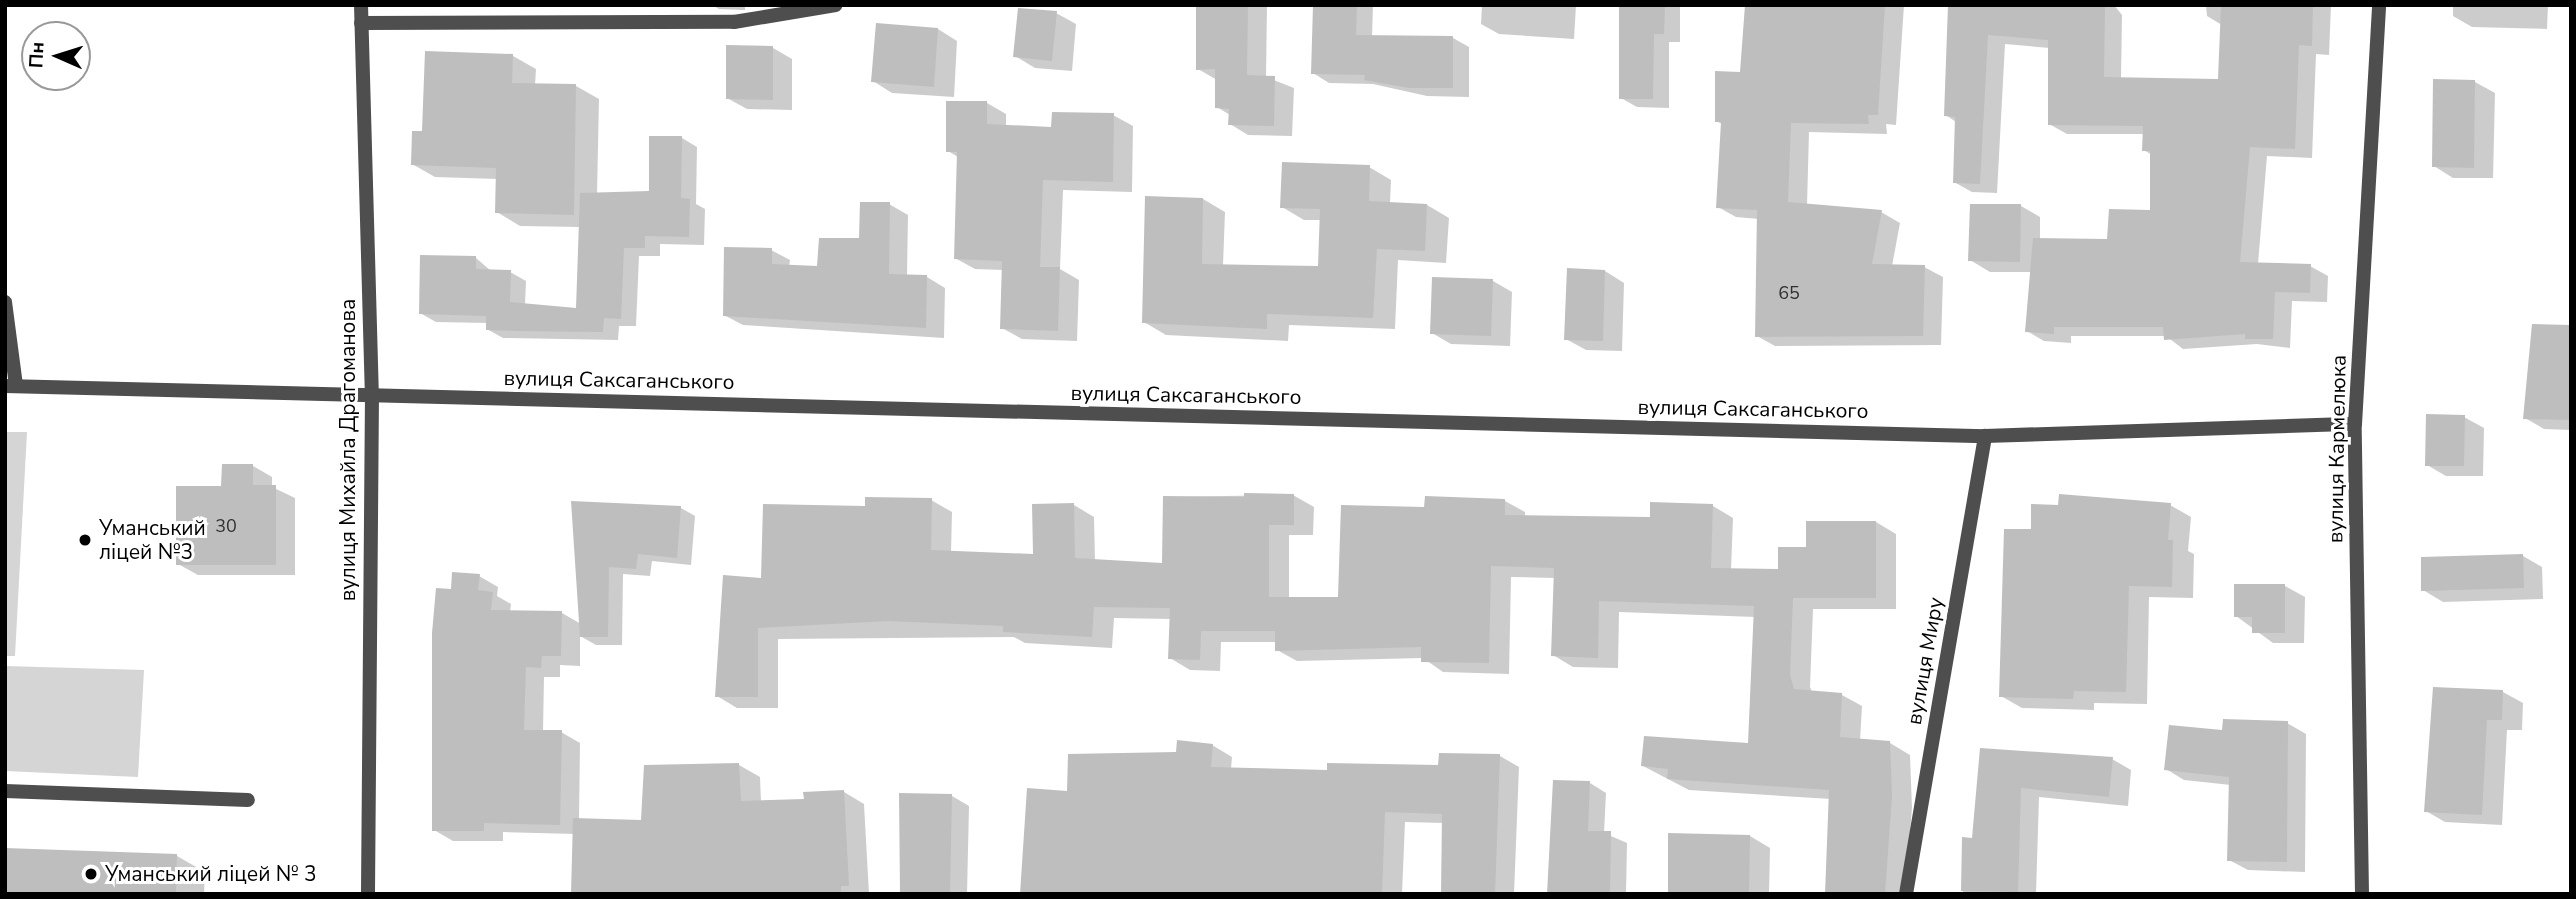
<!DOCTYPE html>
<meta charset="utf-8">
<style>
body{margin:0}
#map{position:relative;width:2576px;height:899px;overflow:hidden;background:#fff;font-family:"Nunito Sans",sans-serif}
div>[style]{position:absolute}
.green>*{inset:0;background:#d5d5d5}
.shadow>*{inset:0;background:#0003}
.building>*{inset:0;background:#bebebe}
.lane>*{height:14px;margin:-7px;padding:0 7px;transform-origin:7px;border-radius:7px;background:#4e4e4e}
.street>*{height:14px;margin:-7px;padding:0 7px;transform-origin:7px;border-radius:7px;background:#4e4e4e}
.dots>*{width:19px;height:19px;translate:-50% -50%;box-sizing:border-box;border:4px solid #fff;border-radius:50%}
span{translate:-50% -50%;white-space:nowrap;text-align:center;line-height:1.15;-webkit-text-stroke:6px #fff;paint-order:stroke}
.number-label{font-size:18px;color:#303030}
.number-label span{-webkit-text-stroke-width:0}
.street-label{font-size:21px;color:#000}
.poi-label{font-size:21px;color:#000}
.left{translate:0 -50%;text-align:left}
.frame{position:absolute;inset:0;border:7px solid #000;pointer-events:none}
.north{position:absolute;left:21px;top:21px;width:70px;height:70px;box-sizing:border-box;background:#fff;border:2px solid #999;border-radius:50%;rotate:273deg;font-size:19px;font-weight:700;line-height:28px;text-align:center;color:#000}
.north::after{content:'';display:block;margin:auto;width:24px;height:32px;background:#000;clip-path:polygon(50% 0,100% 100%,50% 72%,0 100%)}
</style>
<div id="map">
<div class="green">
<i style="clip-path:polygon(5px 432px,27px 432px,15px 656px,5px 656px)"></i>
<i style="clip-path:polygon(5px 666px,144px 670px,138px 777px,5px 771px)"></i>
</div>
<div class="shadow">
<i style="clip-path:polygon(712px 5px,745px 5px,745px 10px,719px 9px)"></i>
<i style="clip-path:polygon(1198px 5px,1267px 5px,1266px 77px,1294px 88px,1292px 136px,1248px 135px,1230px 124px,1230px 115px,1217px 107px,1217px 80px,1198px 69px)"></i>
<i style="clip-path:polygon(1315px 5px,1373px 5px,1372px 37px,1453px 38px,1469px 47px,1469px 97px,1427px 96px,1373px 84px,1329px 83px,1313px 73px)"></i>
<i style="clip-path:polygon(1482px 5px,1576px 5px,1574px 39px,1499px 34px,1481px 24px)"></i>
<i style="clip-path:polygon(1621px 5px,1680px 5px,1680px 42px,1669px 42px,1669px 108px,1637px 107px,1621px 98px)"></i>
<i style="clip-path:polygon(1747px 5px,1904px 5px,1896px 125px,1886px 124px,1887px 134px,1809px 132px,1807px 206px,1881px 212px,1900px 223px,1892px 266px,1924px 267px,1943px 277px,1941px 345px,1775px 346px,1757px 336px,1759px 219px,1736px 217px,1718px 207px,1722px 124px,1716px 121px,1742px 73px)"></i>
<i style="clip-path:polygon(1949px 5px,2114px 5px,2122px 15px,2121px 79px,2220px 80px,2222px 25px,2207px 16px,2206px 5px,2331px 5px,2329px 55px,2316px 54px,2312px 158px,2267px 156px,2258px 264px,2310px 266px,2328px 276px,2327px 302px,2292px 301px,2290px 348px,2257px 344px,2183px 349px,2166px 336px,2071px 336px,2071px 343px,2044px 341px,2027px 331px,2032px 272px,1990px 272px,1970px 260px,2021px 206px,2040px 217px,2040px 240px,2109px 241px,2152px 212px,2152px 155px,2144px 150px,2144px 134px,2067px 134px,2049px 124px,2050px 48px,2005px 44px,1997px 193px,1972px 192px,1954px 182px,1956px 122px,1946px 115px)"></i>
<i style="clip-path:polygon(2453px 5px,2548px 5px,2547px 29px,2472px 27px,2453px 16px)"></i>
<i style="clip-path:polygon(1056px 13px,1076px 24px,1072px 71px,1035px 68px,1015px 56px)"></i>
<i style="clip-path:polygon(938px 29px,957px 41px,954px 97px,892px 93px,873px 81px)"></i>
<i style="clip-path:polygon(773px 48px,792px 59px,792px 110px,747px 109px,727px 98px)"></i>
<i style="clip-path:polygon(427px 53px,513px 56px,536px 69px,535px 85px,576px 86px,599px 99px,597px 194px,651px 193px,651px 137px,682px 138px,697px 147px,696px 204px,705px 209px,704px 245px,660px 244px,660px 256px,639px 256px,636px 326px,619px 326px,618px 340px,503px 338px,487px 329px,488px 323px,436px 322px,420px 313px,476px 258px,491px 271px,510px 272px,526px 281px,525px 305px,578px 310px,580px 227px,520px 226px,497px 212px,498px 179px,435px 177px,412px 164px,424px 133px)"></i>
<i style="clip-path:polygon(2475px 82px,2495px 93px,2493px 178px,2453px 178px,2434px 166px)"></i>
<i style="clip-path:polygon(987px 103px,1006px 114px,1006px 127px,1053px 129px,1113px 115px,1133px 126px,1132px 192px,1063px 190px,1060px 269px,1079px 280px,1077px 341px,1022px 339px,1002px 328px,1003px 270px,975px 269px,955px 258px,958px 157px,948px 151px)"></i>
<i style="clip-path:polygon(1369px 167px,1391px 180px,1390px 203px,1427px 205px,1449px 218px,1446px 263px,1398px 260px,1395px 329px,1289px 325px,1288px 341px,1166px 335px,1144px 322px,1203px 199px,1225px 212px,1223px 266px,1319px 268px,1321px 220px,1304px 220px,1282px 207px)"></i>
<i style="clip-path:polygon(889px 204px,908px 215px,907px 276px,927px 277px,945px 288px,944px 338px,743px 325px,724px 315px,771px 250px,790px 260px,789px 267px,819px 267px,861px 240px)"></i>
<i style="clip-path:polygon(1605px 271px,1624px 283px,1622px 351px,1586px 350px,1566px 339px)"></i>
<i style="clip-path:polygon(1493px 281px,1512px 292px,1510px 346px,1451px 344px,1432px 333px)"></i>
<i style="clip-path:polygon(2571px 327px,2571px 430px,2544px 429px,2525px 418px)"></i>
<i style="clip-path:polygon(2464px 417px,2484px 428px,2483px 476px,2446px 476px,2427px 465px)"></i>
<i style="clip-path:polygon(253px 466px,272px 477px,272px 487px,295px 498px,295px 575px,198px 575px,178px 564px,223px 488px)"></i>
<i style="clip-path:polygon(1293px 495px,1314px 507px,1313px 535px,1289px 535px,1289px 599px,1340px 598px,1426px 509px,1505px 501px,1525px 512px,1525px 517px,1651px 519px,1713px 506px,1733px 518px,1731px 570px,1780px 570px,1808px 549px,1876px 522px,1896px 534px,1896px 609px,1813px 609px,1810px 687px,1812px 692px,1842px 695px,1862px 706px,1860px 741px,1890px 743px,1910px 755px,1912px 808px,1905px 894px,1827px 894px,1831px 799px,1689px 790px,1643px 766px,1750px 745px,1755px 617px,1619px 612px,1618px 668px,1573px 667px,1553px 655px,1555px 578px,1511px 577px,1509px 674px,1443px 672px,1423px 658px,1297px 661px,1277px 650px,1277px 642px,1221px 642px,1220px 671px,1190px 670px,1170px 658px,1171px 619px,1114px 618px,1112px 648px,1025px 643px,1014px 637px,778px 639px,778px 708px,737px 708px,717px 696px,763px 580px,866px 508px,931px 500px,952px 512px,951px 553px,1035px 555px,1074px 505px,1094px 517px,1095px 561px,1163px 565px,1165px 497px)"></i>
<i style="clip-path:polygon(573px 503px,681px 508px,695px 516px,691px 565px,652px 561px,650px 576px,623px 574px,622px 645px,596px 645px,580px 636px,580px 666px,560px 665px,560px 677px,544px 677px,543px 732px,561px 732px,580px 743px,579px 819px,643px 821px,739px 765px,760px 777px,761px 802px,806px 801px,844px 792px,864px 804px,869px 894px,573px 894px,575px 834px,503px 832px,503px 841px,453px 841px,434px 830px,452px 591px,479px 576px,498px 587px,497px 596px,511px 604px,510px 612px,562px 613px,581px 624px)"></i>
<i style="clip-path:polygon(2170px 505px,2191px 517px,2188px 551px,2194px 554px,2193px 598px,2149px 597px,2147px 704px,2094px 703px,2094px 710px,2022px 708px,2001px 696px,2032px 531px,2059px 507px)"></i>
<i style="clip-path:polygon(2523px 556px,2542px 567px,2543px 599px,2443px 602px,2423px 590px)"></i>
<i style="clip-path:polygon(2285px 586px,2305px 597px,2304px 643px,2273px 643px,2236px 616px)"></i>
<i style="clip-path:polygon(2435px 689px,2503px 692px,2523px 703px,2522px 730px,2507px 730px,2502px 825px,2445px 822px,2426px 811px)"></i>
<i style="clip-path:polygon(2287px 723px,2306px 734px,2305px 872px,2248px 870px,2229px 860px,2231px 785px,2184px 780px,2166px 769px,2224px 732px)"></i>
<i style="clip-path:polygon(1212px 745px,1232px 757px,1231px 769px,1329px 772px,1440px 767px,1500px 756px,1519px 767px,1514px 894px,1443px 894px,1444px 823px,1405px 822px,1402px 894px,1022px 894px,1069px 793px)"></i>
<i style="clip-path:polygon(1981px 750px,2112px 759px,2131px 770px,2128px 806px,2039px 797px,2036px 894px,1963px 894px,1964px 839px,1973px 840px)"></i>
<i style="clip-path:polygon(1590px 783px,1606px 793px,1604px 833px,1627px 843px,1626px 894px,1549px 894px)"></i>
<i style="clip-path:polygon(952px 796px,969px 806px,967px 894px,901px 894px)"></i>
<i style="clip-path:polygon(1750px 836px,1770px 848px,1769px 894px,1669px 892px)"></i>
<i style="clip-path:polygon(177px 856px,205px 872px,204px 894px,5px 894px)"></i>
</div>
<div class="building">
<i style="clip-path:polygon(1196px 5px,1248px 5px,1247px 75px,1275px 76px,1274px 126px,1228px 125px,1229px 109px,1215px 108px,1215px 69px,1196px 70px)"></i>
<i style="clip-path:polygon(1313px 5px,1357px 5px,1356px 35px,1453px 36px,1453px 88px,1409px 88px,1364px 80px,1365px 75px,1311px 74px)"></i>
<i style="clip-path:polygon(1619px 5px,1665px 5px,1664px 34px,1654px 34px,1653px 99px,1619px 99px)"></i>
<i style="clip-path:polygon(1745px 5px,1885px 5px,1878px 115px,1868px 115px,1869px 124px,1791px 123px,1788px 202px,1882px 210px,1872px 264px,1925px 265px,1923px 336px,1755px 337px,1757px 210px,1716px 208px,1721px 122px,1715px 122px,1715px 71px,1740px 72px)"></i>
<i style="clip-path:polygon(1948px 5px,2105px 5px,2104px 77px,2218px 79px,2221px 5px,2313px 5px,2312px 46px,2299px 45px,2295px 149px,2250px 147px,2240px 262px,2311px 264px,2310px 293px,2275px 292px,2273px 339px,2245px 339px,2245px 334px,2164px 340px,2163px 327px,2054px 327px,2054px 334px,2025px 332px,2033px 238px,2107px 239px,2109px 209px,2150px 210px,2150px 151px,2142px 151px,2143px 126px,2048px 125px,2048px 40px,1988px 35px,1980px 184px,1953px 183px,1955px 117px,1944px 116px)"></i>
<i style="clip-path:polygon(1018px 8px,1057px 11px,1052px 61px,1013px 57px)"></i>
<i style="clip-path:polygon(876px 23px,938px 28px,934px 87px,871px 82px)"></i>
<i style="clip-path:polygon(726px 45px,773px 46px,773px 100px,726px 99px)"></i>
<i style="clip-path:polygon(425px 51px,513px 54px,512px 83px,576px 84px,574px 215px,495px 213px,496px 168px,411px 165px,412px 131px,422px 131px)"></i>
<i style="clip-path:polygon(2433px 79px,2475px 80px,2474px 168px,2432px 167px)"></i>
<i style="clip-path:polygon(946px 101px,987px 101px,987px 124px,1051px 127px,1052px 112px,1114px 113px,1113px 182px,1043px 180px,1040px 267px,1060px 267px,1058px 331px,1000px 329px,1002px 261px,954px 259px,957px 152px,946px 152px)"></i>
<i style="clip-path:polygon(649px 136px,682px 136px,681px 198px,690px 199px,689px 237px,645px 236px,645px 248px,624px 248px,621px 319px,604px 318px,603px 332px,515px 331px,486px 330px,486px 316px,419px 314px,420px 255px,476px 256px,476px 269px,511px 270px,510px 302px,576px 308px,580px 193px,649px 191px)"></i>
<i style="clip-path:polygon(1282px 162px,1370px 165px,1369px 201px,1427px 204px,1425px 251px,1377px 249px,1373px 318px,1267px 314px,1267px 329px,1142px 323px,1145px 196px,1203px 198px,1202px 264px,1318px 266px,1320px 209px,1280px 208px)"></i>
<i style="clip-path:polygon(860px 202px,890px 202px,889px 274px,927px 275px,926px 328px,723px 316px,724px 247px,772px 248px,772px 264px,817px 266px,819px 238px,859px 238px)"></i>
<i style="clip-path:polygon(1970px 204px,2021px 204px,2020px 262px,1968px 261px)"></i>
<i style="clip-path:polygon(1567px 268px,1605px 270px,1603px 341px,1564px 340px)"></i>
<i style="clip-path:polygon(1432px 277px,1493px 279px,1491px 336px,1430px 334px)"></i>
<i style="clip-path:polygon(2532px 324px,2571px 325px,2571px 420px,2523px 419px)"></i>
<i style="clip-path:polygon(2426px 414px,2465px 415px,2464px 466px,2425px 466px)"></i>
<i style="clip-path:polygon(222px 464px,253px 464px,253px 485px,276px 485px,276px 565px,176px 565px,176px 486px,221px 486px)"></i>
<i style="clip-path:polygon(1244px 493px,1294px 494px,1294px 525px,1269px 525px,1269px 597px,1338px 597px,1341px 505px,1424px 507px,1425px 496px,1505px 499px,1505px 515px,1650px 517px,1650px 502px,1713px 504px,1711px 568px,1778px 569px,1778px 547px,1806px 547px,1806px 521px,1876px 521px,1876px 598px,1793px 598px,1790px 675px,1794px 689px,1842px 693px,1840px 737px,1890px 741px,1892px 796px,1885px 894px,1825px 894px,1829px 790px,1667px 779px,1668px 769px,1641px 766px,1644px 736px,1748px 743px,1754px 606px,1599px 601px,1598px 658px,1551px 656px,1554px 568px,1491px 566px,1489px 663px,1421px 662px,1421px 647px,1275px 651px,1275px 631px,1201px 631px,1200px 660px,1168px 659px,1170px 608px,1094px 607px,1092px 637px,1003px 632px,1003px 626px,889px 621px,758px 628px,758px 697px,715px 697px,723px 575px,761px 578px,763px 504px,865px 506px,865px 497px,932px 498px,931px 550px,1033px 554px,1032px 504px,1074px 503px,1075px 558px,1162px 563px,1163px 496px,1244px 497px)"></i>
<i style="clip-path:polygon(2059px 494px,2171px 503px,2168px 540px,2173px 540px,2172px 587px,2129px 586px,2126px 692px,2074px 691px,2073px 699px,1999px 697px,2004px 529px,2031px 529px,2031px 504px,2058px 505px)"></i>
<i style="clip-path:polygon(571px 501px,681px 506px,677px 558px,638px 554px,636px 569px,609px 567px,608px 637px,580px 637px)"></i>
<i style="clip-path:polygon(2523px 554px,2524px 588px,2421px 591px,2421px 557px)"></i>
<i style="clip-path:polygon(452px 572px,480px 574px,478px 590px,493px 592px,491px 610px,562px 611px,561px 656px,542px 656px,541px 668px,526px 667px,524px 730px,562px 730px,560px 825px,484px 823px,484px 831px,432px 831px,432px 633px,436px 588px,451px 589px)"></i>
<i style="clip-path:polygon(2234px 584px,2285px 584px,2285px 633px,2252px 633px,2252px 617px,2234px 617px)"></i>
<i style="clip-path:polygon(2433px 687px,2503px 690px,2502px 720px,2487px 720px,2482px 815px,2424px 812px)"></i>
<i style="clip-path:polygon(2223px 719px,2288px 721px,2287px 862px,2227px 861px,2229px 777px,2164px 770px,2169px 725px,2222px 730px)"></i>
<i style="clip-path:polygon(1177px 740px,1213px 744px,1211px 767px,1327px 770px,1327px 763px,1438px 765px,1439px 753px,1500px 754px,1495px 894px,1441px 894px,1442px 814px,1385px 812px,1382px 894px,1020px 894px,1027px 788px,1067px 791px,1068px 754px,1176px 752px)"></i>
<i style="clip-path:polygon(1980px 748px,2113px 757px,2109px 797px,2021px 788px,2018px 892px,1961px 891px,1962px 837px,1972px 838px)"></i>
<i style="clip-path:polygon(739px 763px,741px 801px,804px 799px,803px 792px,844px 790px,849px 886px,841px 886px,841px 894px,571px 894px,573px 818px,641px 820px,644px 765px)"></i>
<i style="clip-path:polygon(1553px 780px,1590px 781px,1588px 831px,1611px 831px,1610px 894px,1547px 894px)"></i>
<i style="clip-path:polygon(899px 793px,952px 794px,950px 894px,900px 894px)"></i>
<i style="clip-path:polygon(1668px 833px,1750px 835px,1749px 893px,1668px 893px)"></i>
<i style="clip-path:polygon(5px 848px,177px 854px,176px 894px,5px 894px)"></i>
</div>
<div class="lane">
<i style="left:5px;top:791px;width:243px;rotate:2.1deg"></i>
</div>
<div class="street">
<i style="left:361px;top:5px;width:389px;rotate:88.4deg"></i>
<i style="left:372px;top:394px;width:500px;rotate:90.46deg"></i>
<i style="left:361px;top:23px;width:373px;rotate:-0.2deg"></i>
<i style="left:734px;top:22px;width:103px;rotate:-9.5deg"></i>
<i style="left:5px;top:302px;width:84px;rotate:82.5deg"></i>
<i style="left:5px;top:386px;width:1981px;rotate:1.45deg"></i>
<i style="left:1985px;top:436px;width:370px;rotate:-1.9deg"></i>
<i style="left:1906px;top:894px;width:465px;rotate:-80.2deg"></i>
<i style="left:2362px;top:894px;width:470px;rotate:-90.9deg"></i>
<i style="left:2355px;top:424px;width:420px;rotate:-86.7deg"></i>
</div>
<div class="dots">
<i style="left:85px;top:540px;background:#000"></i>
<i style="left:91px;top:874px;background:#000"></i>
</div>
<div class="number-label">
<span style="left:1789px;top:293px">65</span>
<span style="left:226px;top:526px">30</span>
</div>
<div class="street-label">
<span style="left:619px;top:380px;rotate:1deg">вулиця Саксаганського</span>
<span style="left:1186px;top:395px;rotate:1deg">вулиця Саксаганського</span>
<span style="left:1753px;top:409px;rotate:1deg">вулиця Саксаганського</span>
<span style="left:2337px;top:449px;rotate:-89deg">вулиця Кармелюка</span>
<span style="left:348px;top:450px;rotate:-90deg">вулиця Михайла Драгоманова</span>
<span style="left:1925px;top:661px;rotate:-80deg">вулиця Миру</span>
</div>
<div class="poi-label">
<span class="left" style="left:99px;top:540px">Уманський<br>ліцей №3</span>
<span class="left" style="left:105px;top:874px">Уманський ліцей № 3</span>
</div>
<div class="frame"></div>
<div class="north">Пн</div>
</div>
